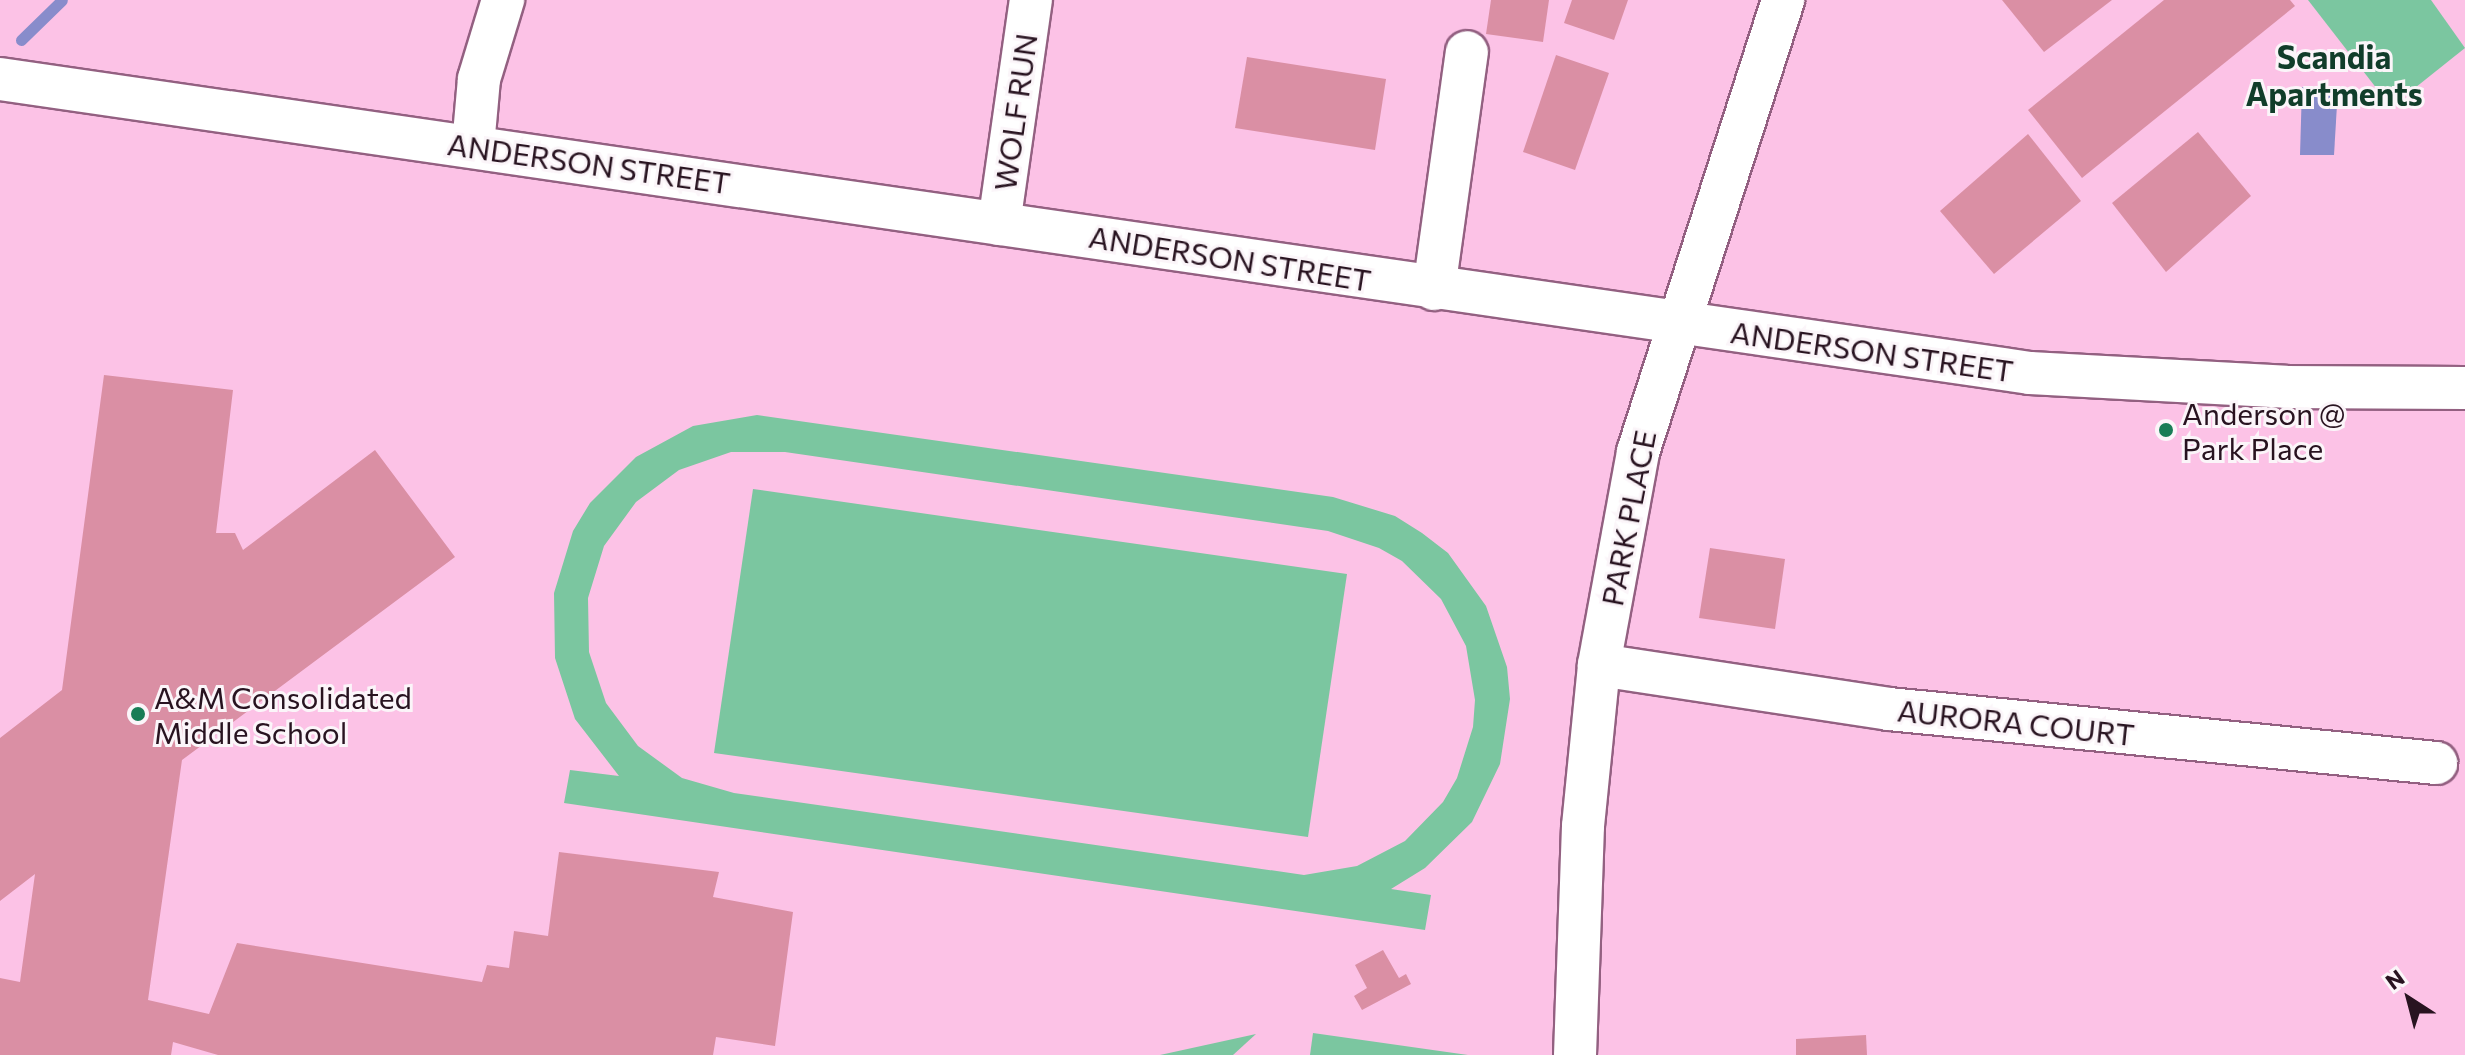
<!DOCTYPE html>
<style>
body{margin:0}
#map{position:relative;width:2465px;height:1055px;overflow:hidden;background:#fcc2e6;font-family:Commissioner,sans-serif}
div>[style]{position:absolute}
.green>*{inset:0;background:#7bc6a0}
.water>*{inset:0;background:#888ccb}
.stream>*{height:11px;margin:-5.5px;padding:0 5.5px;transform-origin:5.5px;border-radius:5.5px;background:#888ccb}
.building>*{inset:0;background:#da8fa4}
.roads{filter:drop-shadow(2px 0 #936081) drop-shadow(-2px 0 #936081) drop-shadow(0 2px #936081) drop-shadow(0 -2px #936081)}
.minor>*{height:42px;margin:-21px;padding:0 21px;transform-origin:21px;border-radius:21px;background:#fff}
.dots>*{width:22px;height:22px;translate:-50% -50%;box-sizing:border-box;border:4px solid #fbf5f9;border-radius:50%}
span{translate:-50% -50%;white-space:nowrap;text-align:center;line-height:1.15;-webkit-text-stroke:6px #fbf5f9;paint-order:stroke}
.street-label{font-size:30px;color:#281320}
.poi-label{font-size:30px;color:#281320}
.left{translate:0 -50%;text-align:left}
.neighbourhood-label{font-size:32px;color:#113d2a;font-weight:700}
.north{position:absolute;left:2369px;top:959px;width:80px;height:80px;-webkit-text-stroke:6px #fbf5f9;paint-order:stroke;rotate:324deg;font-size:22px;font-weight:700;line-height:32px;text-align:center;color:#281320}
.north::after{content:'';display:block;margin:auto;width:28px;height:36px;background:#281320;clip-path:polygon(50% 0,100% 100%,50% 72%,0 100%)}
</style>
<div id="map">
<div class="green">
<i style="clip-path:polygon(2308px 0,2431px 0,2465px 48px,2391px 107px)"></i>
<i style="clip-path:polygon(evenodd,757px 415px,1333px 497px,1395px 516px,1422px 533px,1448px 553px,1486px 606px,1507px 667px,1510px 699px,1500px 764px,1472px 822px,1425px 868px,1391px 889px,1431px 895px,1425px 930px,564px 803px,570px 770px,619px 776px,575px 719px,555px 658px,554px 593px,573px 531px,590px 503px,636px 457px,693px 426px,757px 415px,731px 452px,785px 452px,1328px 531px,1379px 548px,1402px 561px,1441px 599px,1466px 646px,1475px 700px,1473px 727px,1457px 778px,1443px 802px,1405px 841px,1357px 866px,1304px 875px,734px 793px,682px 778px,638px 746px,606px 703px,589px 652px,588px 598px,604px 546px,636px 502px,679px 470px,731px 452px)"></i>
<i style="clip-path:polygon(753px 489px,1347px 574px,1308px 837px,714px 753px)"></i>
<i style="clip-path:polygon(1313px 1033px,1468px 1055px,1310px 1055px)"></i>
<i style="clip-path:polygon(1256px 1034px,1233px 1055px,1160px 1055px)"></i>
</div>
<div class="water">
<i style="clip-path:polygon(2302px 87px,2338px 88px,2334px 155px,2300px 155px)"></i>
</div>
<div class="stream">
<i style="left:21px;top:40px;width:57px;rotate:-44.3deg"></i>
</div>
<div class="building">
<i style="clip-path:polygon(1491px 0,1549px 0,1543px 42px,1486px 34px)"></i>
<i style="clip-path:polygon(1572px 0,1628px 0,1614px 40px,1564px 23px)"></i>
<i style="clip-path:polygon(2002px 0,2112px 0,2044px 52px)"></i>
<i style="clip-path:polygon(2164px 0,2290px 0,2295px 6px,2082px 178px,2028px 110px)"></i>
<i style="clip-path:polygon(1556px 55px,1609px 73px,1575px 170px,1523px 152px)"></i>
<i style="clip-path:polygon(1247px 57px,1386px 79px,1375px 150px,1235px 128px)"></i>
<i style="clip-path:polygon(2198px 132px,2251px 196px,2166px 272px,2112px 203px)"></i>
<i style="clip-path:polygon(2028px 134px,2081px 201px,1994px 274px,1940px 211px)"></i>
<i style="clip-path:polygon(104px 375px,233px 390px,216px 533px,235px 533px,243px 550px,375px 450px,455px 557px,182px 760px,148px 1000px,209px 1014px,237px 943px,482px 982px,487px 965px,509px 968px,514px 931px,548px 936px,559px 852px,719px 872px,713px 897px,793px 912px,775px 1046px,716px 1037px,713px 1055px,218px 1055px,173px 1042px,171px 1055px,0 1055px,0 978px,20px 982px,35px 874px,0 901px,0 738px,62px 690px)"></i>
<i style="clip-path:polygon(1710px 548px,1785px 559px,1775px 629px,1699px 618px)"></i>
<i style="clip-path:polygon(1383px 950px,1399px 978px,1406px 974px,1411px 984px,1362px 1010px,1354px 996px,1367px 988px,1355px 965px)"></i>
<i style="clip-path:polygon(1866px 1035px,1867px 1055px,1796px 1055px,1796px 1039px)"></i>
</div>
<div class="roads">
<div class="minor">
<i style="left:0;top:79px;width:2051px;rotate:8.24deg"></i>
<i style="left:2030px;top:373px;width:256px;rotate:3.1deg"></i>
<i style="left:2286px;top:387px;width:179px;rotate:0.3deg"></i>
<i style="left:473px;top:146px;width:67px;rotate:-84.9deg"></i>
<i style="left:479px;top:79px;width:83px;rotate:-73.1deg"></i>
<i style="left:999px;top:224px;width:226px;rotate:-81.9deg"></i>
<i style="left:1434px;top:289px;width:239px;rotate:-82.1deg"></i>
<i style="left:1599px;top:665px;width:293px;rotate:8.6deg"></i>
<i style="left:1889px;top:709px;width:550px;rotate:5.64deg"></i>
<i style="left:1575px;top:1055px;width:229px;rotate:-88deg"></i>
<i style="left:1583px;top:826px;width:162px;rotate:-84.3deg"></i>
<i style="left:1599px;top:665px;width:217px;rotate:-79.6deg"></i>
<i style="left:1638px;top:452px;width:475px;rotate:-72.2deg"></i>
</div>
</div>
<div class="dots">
<i style="left:2166px;top:430px;background:#197d56"></i>
<i style="left:138px;top:714px;background:#197d56"></i>
</div>
<div class="street-label">
<span style="left:1015px;top:112px;rotate:-82deg">WOLF RUN</span>
<span style="left:589px;top:163px;rotate:8deg">ANDERSON STREET</span>
<span style="left:1230px;top:258px;rotate:9deg">ANDERSON STREET</span>
<span style="left:1872px;top:351px;rotate:8deg">ANDERSON STREET</span>
<span style="left:1628px;top:518px;rotate:-79deg">PARK PLACE</span>
<span style="left:2016px;top:722px;rotate:6deg">AURORA COURT</span>
</div>
<div class="poi-label">
<span class="left" style="left:2182px;top:430px">Anderson @<br>Park Place</span>
<span class="left" style="left:154px;top:714px">A&amp;M Consolidated<br>Middle School</span>
</div>
<div class="neighbourhood-label">
<span style="left:2334px;top:75px">Scandia<br>Apartments</span>
</div>
<div class="north">N</div>
</div>
